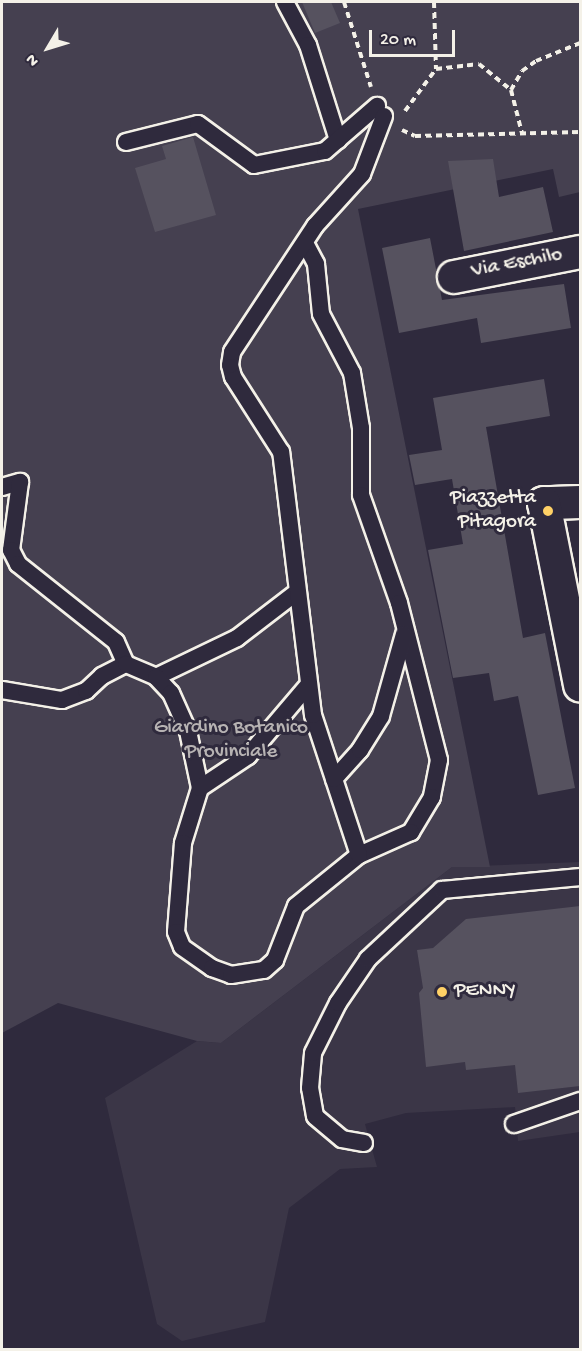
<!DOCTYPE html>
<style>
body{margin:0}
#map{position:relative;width:582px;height:1351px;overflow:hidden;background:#2f2a3d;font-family:"Gochi Hand",sans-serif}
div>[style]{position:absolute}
.built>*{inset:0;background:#3b3647}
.green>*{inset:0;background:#454050}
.building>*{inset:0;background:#56525f}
.path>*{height:4px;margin-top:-2px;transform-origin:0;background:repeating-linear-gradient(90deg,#f4f1e8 0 6px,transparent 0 10.5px)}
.roads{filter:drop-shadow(2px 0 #f4f1e8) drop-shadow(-2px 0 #f4f1e8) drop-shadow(0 2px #f4f1e8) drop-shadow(0 -2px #f4f1e8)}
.service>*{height:16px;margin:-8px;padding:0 8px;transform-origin:8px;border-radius:8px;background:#2f2a3d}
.minor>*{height:32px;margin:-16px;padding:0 16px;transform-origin:16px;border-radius:16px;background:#2f2a3d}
.dots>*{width:16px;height:16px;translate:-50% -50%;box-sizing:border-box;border:3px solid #2f2a3d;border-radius:50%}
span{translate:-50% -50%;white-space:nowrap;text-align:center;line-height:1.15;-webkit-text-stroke:6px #2f2a3d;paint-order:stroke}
.street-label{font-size:21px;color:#f4f1e8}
.poi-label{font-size:21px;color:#f4f1e8}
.right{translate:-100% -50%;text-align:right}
.left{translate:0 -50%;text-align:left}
.park-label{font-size:21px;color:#b7b3b3}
.frame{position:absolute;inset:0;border:3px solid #f4f1e8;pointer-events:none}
.north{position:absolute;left:18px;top:18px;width:60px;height:60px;-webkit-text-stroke:4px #2f2a3d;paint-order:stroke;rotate:232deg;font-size:16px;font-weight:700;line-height:24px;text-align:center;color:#f4f1e8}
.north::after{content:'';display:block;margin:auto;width:21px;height:27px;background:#f4f1e8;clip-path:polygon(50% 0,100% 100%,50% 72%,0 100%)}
.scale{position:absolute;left:369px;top:30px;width:86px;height:27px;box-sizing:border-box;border:3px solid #f4f1e8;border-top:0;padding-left:8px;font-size:18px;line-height:21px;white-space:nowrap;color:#f4f1e8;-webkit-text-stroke:4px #2f2a3d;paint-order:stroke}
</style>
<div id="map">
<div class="built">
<i style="clip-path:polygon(580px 862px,580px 1132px,518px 1141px,515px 1107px,406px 1113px,365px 1124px,377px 1167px,340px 1169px,289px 1208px,265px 1322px,182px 1341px,157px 1324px,105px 1098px,197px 1041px,221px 1043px,452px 867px)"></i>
</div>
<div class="green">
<i style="clip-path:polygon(2px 2px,580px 2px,580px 192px,559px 197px,553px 169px,358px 209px,490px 867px,452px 867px,221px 1043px,197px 1041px,58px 1003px,2px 1033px)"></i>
</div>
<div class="building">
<i style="clip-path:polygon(302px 2px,331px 2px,340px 23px,315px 33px)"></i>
<i style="clip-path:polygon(193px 137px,216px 215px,155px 232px,135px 168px,166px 159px,162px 146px)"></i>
<i style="clip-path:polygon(493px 159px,499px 197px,543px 187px,553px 232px,464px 251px,448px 161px)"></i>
<i style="clip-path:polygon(430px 238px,442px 300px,564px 284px,571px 328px,481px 343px,477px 318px,399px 333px,382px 248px)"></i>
<i style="clip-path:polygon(544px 379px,550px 416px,486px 427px,523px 638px,545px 633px,575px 788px,538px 795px,518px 696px,494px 701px,489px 673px,453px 678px,428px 550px,463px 544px,452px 479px,415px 485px,409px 455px,442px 450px,433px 398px)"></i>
<i style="clip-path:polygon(580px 906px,580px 1086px,518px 1093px,515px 1065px,466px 1070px,465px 1062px,426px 1067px,419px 993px,423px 988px,417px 950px,433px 948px,466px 919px)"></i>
</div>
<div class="path">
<i style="left:344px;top:2px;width:89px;rotate:72.4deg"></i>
<i style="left:434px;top:2px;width:67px;rotate:88.3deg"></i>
<i style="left:511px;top:90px;width:22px;rotate:-60deg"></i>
<i style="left:522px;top:71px;width:17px;rotate:-36deg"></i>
<i style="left:536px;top:61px;width:48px;rotate:-22.2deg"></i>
<i style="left:405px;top:111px;width:52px;rotate:-53.6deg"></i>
<i style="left:436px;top:69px;width:43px;rotate:-6.6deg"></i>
<i style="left:479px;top:64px;width:41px;rotate:39.1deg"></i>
<i style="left:511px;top:90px;width:44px;rotate:75.7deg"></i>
<i style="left:402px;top:130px;width:14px;rotate:25deg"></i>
<i style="left:415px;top:136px;width:165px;rotate:-1.4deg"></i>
</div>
<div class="roads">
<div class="service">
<i style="left:285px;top:2px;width:49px;rotate:61.9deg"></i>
<i style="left:308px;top:45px;width:100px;rotate:72.5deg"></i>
<i style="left:126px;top:142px;width:74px;rotate:-14deg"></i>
<i style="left:198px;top:124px;width:69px;rotate:36.2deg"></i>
<i style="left:254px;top:165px;width:72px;rotate:-11.2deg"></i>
<i style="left:325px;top:151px;width:69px;rotate:-40.9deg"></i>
<i style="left:305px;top:243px;width:24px;rotate:62deg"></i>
<i style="left:316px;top:264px;width:50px;rotate:84.3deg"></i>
<i style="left:321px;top:314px;width:67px;rotate:62.3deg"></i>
<i style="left:352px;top:373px;width:56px;rotate:80.7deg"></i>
<i style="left:361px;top:428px;width:67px;rotate:90deg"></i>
<i style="left:361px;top:495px;width:114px;rotate:70.6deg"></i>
<i style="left:399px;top:603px;width:162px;rotate:75.7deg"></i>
<i style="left:439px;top:760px;width:38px;rotate:101deg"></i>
<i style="left:432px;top:797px;width:41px;rotate:121deg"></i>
<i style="left:411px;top:832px;width:57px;rotate:156.1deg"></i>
<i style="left:2px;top:487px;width:19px;rotate:-16deg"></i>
<i style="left:20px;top:482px;width:69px;rotate:97.5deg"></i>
<i style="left:11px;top:550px;width:16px;rotate:63deg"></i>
<i style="left:18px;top:564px;width:125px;rotate:38.5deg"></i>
<i style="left:116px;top:642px;width:24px;rotate:66deg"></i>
<i style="left:156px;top:677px;width:90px;rotate:-25.7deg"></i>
<i style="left:237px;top:638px;width:76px;rotate:-37.5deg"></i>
<i style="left:2px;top:690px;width:61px;rotate:9.5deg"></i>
<i style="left:62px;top:700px;width:26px;rotate:-21deg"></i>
<i style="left:86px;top:691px;width:22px;rotate:-43deg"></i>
<i style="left:102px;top:676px;width:27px;rotate:-27deg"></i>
<i style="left:126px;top:664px;width:33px;rotate:23deg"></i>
<i style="left:156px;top:677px;width:22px;rotate:47deg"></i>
<i style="left:171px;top:693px;width:42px;rotate:65.9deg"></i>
<i style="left:188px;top:731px;width:58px;rotate:78.1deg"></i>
<i style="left:200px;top:788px;width:58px;rotate:107.2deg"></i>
<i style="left:183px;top:843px;width:89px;rotate:94.5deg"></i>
<i style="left:176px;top:932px;width:16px;rotate:68deg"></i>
<i style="left:182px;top:947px;width:37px;rotate:35deg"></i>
<i style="left:212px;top:968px;width:20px;rotate:20deg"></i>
<i style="left:231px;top:975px;width:33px;rotate:-9deg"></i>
<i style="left:264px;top:970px;width:15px;rotate:-42deg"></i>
<i style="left:275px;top:960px;width:58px;rotate:-68.7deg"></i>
<i style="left:296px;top:906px;width:81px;rotate:-39deg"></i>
<i style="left:359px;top:855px;width:147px;rotate:-108.2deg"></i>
<i style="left:313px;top:715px;width:265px;rotate:-96.9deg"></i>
<i style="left:281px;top:452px;width:89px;rotate:-122.6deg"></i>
<i style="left:233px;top:377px;width:12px;rotate:-104deg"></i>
<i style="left:230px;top:365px;width:13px;rotate:-81deg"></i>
<i style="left:232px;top:352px;width:151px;rotate:-56.6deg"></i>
<i style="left:315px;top:226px;width:70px;rotate:-47.9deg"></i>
<i style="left:362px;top:174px;width:62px;rotate:-69.2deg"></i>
<i style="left:334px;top:779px;width:39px;rotate:-48deg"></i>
<i style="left:360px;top:750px;width:40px;rotate:-58deg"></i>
<i style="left:381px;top:716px;width:85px;rotate:-74.3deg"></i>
<i style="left:200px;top:788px;width:58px;rotate:-33.7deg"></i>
<i style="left:248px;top:756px;width:94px;rotate:-49.7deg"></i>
<i style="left:514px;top:1124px;width:70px;rotate:-19.2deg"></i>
<i style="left:364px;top:1143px;width:22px;rotate:-170deg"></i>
<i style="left:342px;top:1139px;width:35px;rotate:-140deg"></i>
<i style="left:315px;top:1116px;width:28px;rotate:-100deg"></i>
<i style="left:310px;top:1088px;width:35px;rotate:-85deg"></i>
<i style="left:313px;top:1053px;width:56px;rotate:-63.4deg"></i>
<i style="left:338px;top:1003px;width:53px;rotate:-55.7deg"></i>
<i style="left:368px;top:959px;width:101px;rotate:-43deg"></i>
<i style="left:442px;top:890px;width:139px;rotate:-5.4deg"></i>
</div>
<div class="minor">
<i style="left:454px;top:277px;width:128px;rotate:-11.2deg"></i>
<i style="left:580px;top:502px;width:36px;rotate:178deg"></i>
<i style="left:544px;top:503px;width:186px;rotate:78.8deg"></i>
</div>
</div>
<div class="dots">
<i style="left:548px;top:511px;background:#ffd166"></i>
<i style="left:442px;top:992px;background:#ffd166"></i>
</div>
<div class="street-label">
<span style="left:517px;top:264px;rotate:-11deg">Via Eschilo</span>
</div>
<div class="poi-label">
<span class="right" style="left:536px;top:511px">Piazzetta<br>Pitagora</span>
<span class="left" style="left:454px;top:992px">PENNY</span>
</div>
<div class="park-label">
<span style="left:231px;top:741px">Giardino Botanico<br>Provinciale</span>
</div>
<div class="frame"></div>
<div class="north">N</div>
<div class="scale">20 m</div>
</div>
